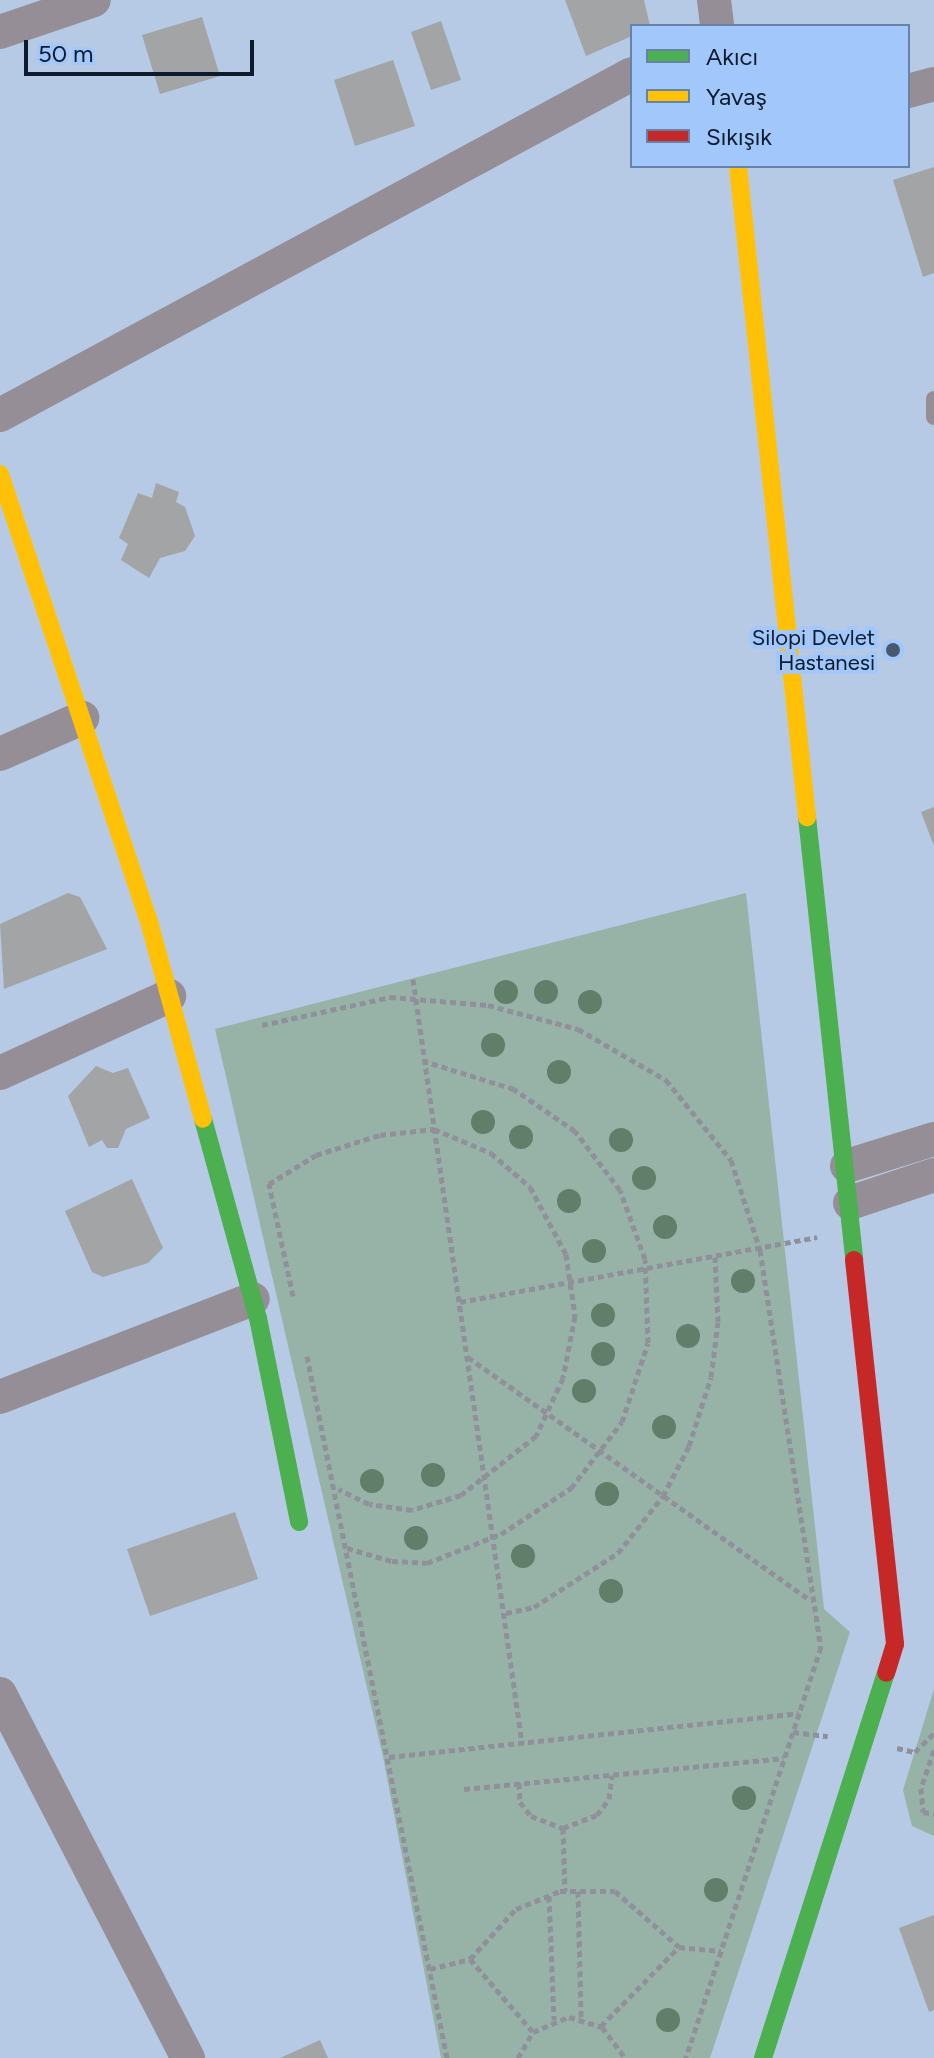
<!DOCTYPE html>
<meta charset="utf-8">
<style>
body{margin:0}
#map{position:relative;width:934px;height:2058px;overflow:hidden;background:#b6cae6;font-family:Figtree,sans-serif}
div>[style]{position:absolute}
.green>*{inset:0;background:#97b2a6}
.building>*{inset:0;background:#a2a4a6}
.path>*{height:5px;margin-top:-2.5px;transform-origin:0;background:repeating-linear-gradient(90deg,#90909b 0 6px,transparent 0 10px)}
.lane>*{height:16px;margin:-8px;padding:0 8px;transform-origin:8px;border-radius:8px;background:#968e96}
.street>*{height:34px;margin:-17px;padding:0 17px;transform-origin:17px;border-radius:17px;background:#968e96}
.fast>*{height:18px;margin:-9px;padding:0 9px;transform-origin:9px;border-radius:9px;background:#4caf50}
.slow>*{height:18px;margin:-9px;padding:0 9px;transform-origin:9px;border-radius:9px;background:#ffc107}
.jam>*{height:18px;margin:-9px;padding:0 9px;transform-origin:9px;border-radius:9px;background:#c62828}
.trees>*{width:24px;height:24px;margin:-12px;border-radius:50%;background:#607e69}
.dots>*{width:22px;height:22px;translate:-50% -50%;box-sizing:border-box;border:4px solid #a2c7fa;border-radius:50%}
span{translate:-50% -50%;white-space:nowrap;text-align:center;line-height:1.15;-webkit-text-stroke:8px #a2c7fa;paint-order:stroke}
.poi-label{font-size:22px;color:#0d1b2d}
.right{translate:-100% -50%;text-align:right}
.legend{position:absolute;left:630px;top:24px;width:280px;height:144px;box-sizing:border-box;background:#a2c7fa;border:2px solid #6682a8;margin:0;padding:10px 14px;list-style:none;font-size:24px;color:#0d1b2d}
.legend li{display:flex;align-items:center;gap:16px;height:40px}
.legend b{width:40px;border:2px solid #6682a8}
.scale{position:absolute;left:24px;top:40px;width:230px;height:36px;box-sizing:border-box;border:4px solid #0d1b2d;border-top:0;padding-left:10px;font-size:24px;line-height:28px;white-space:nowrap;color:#0d1b2d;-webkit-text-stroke:6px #a2c7fa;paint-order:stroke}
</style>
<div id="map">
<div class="green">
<i style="clip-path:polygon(746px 893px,824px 1609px,850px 1632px,710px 2058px,441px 2058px,383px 1757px,215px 1029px)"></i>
<i style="clip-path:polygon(934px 1689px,934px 1836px,912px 1826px,903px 1790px)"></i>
</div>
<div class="building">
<i style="clip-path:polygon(565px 0,644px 0,650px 26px,632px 26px,632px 36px,586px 56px)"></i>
<i style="clip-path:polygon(202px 17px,220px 76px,160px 94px,142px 35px)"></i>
<i style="clip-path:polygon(441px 21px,461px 80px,431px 90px,411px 32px)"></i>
<i style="clip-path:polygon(393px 60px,415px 126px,355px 146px,334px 80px)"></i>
<i style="clip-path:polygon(934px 167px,934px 273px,923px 277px,893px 180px)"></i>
<i style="clip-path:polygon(156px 483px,179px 492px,176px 502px,185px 507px,195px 536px,185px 551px,160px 558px,149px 578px,121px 560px,128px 544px,119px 538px,138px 493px,152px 498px)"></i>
<i style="clip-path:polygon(934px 807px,934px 846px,921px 812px)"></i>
<i style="clip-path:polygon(68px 893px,80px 897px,107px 949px,4px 989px,0 924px)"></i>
<i style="clip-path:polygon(96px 1066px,113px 1073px,128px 1068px,150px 1118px,126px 1129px,118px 1148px,107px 1148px,102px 1140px,89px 1147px,68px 1096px)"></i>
<i style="clip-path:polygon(132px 1179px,163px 1248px,148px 1263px,103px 1277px,92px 1272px,65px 1211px)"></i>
<i style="clip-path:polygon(235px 1512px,258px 1579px,150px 1616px,127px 1549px)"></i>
<i style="clip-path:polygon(934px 1915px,934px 2010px,929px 2012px,899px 1928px)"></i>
<i style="clip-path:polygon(320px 2040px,328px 2058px,280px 2058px)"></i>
</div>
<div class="path">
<i style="left:413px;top:979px;width:772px;rotate:81.88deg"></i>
<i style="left:262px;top:1025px;width:131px;rotate:-12.3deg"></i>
<i style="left:390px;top:997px;width:98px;rotate:4.7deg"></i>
<i style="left:488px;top:1005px;width:93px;rotate:14.9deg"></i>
<i style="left:578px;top:1029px;width:102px;rotate:30.1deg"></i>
<i style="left:666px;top:1080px;width:103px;rotate:50.9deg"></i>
<i style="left:731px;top:1160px;width:95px;rotate:72.1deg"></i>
<i style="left:760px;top:1250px;width:402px;rotate:81.3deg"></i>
<i style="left:821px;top:1647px;width:433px;rotate:108.2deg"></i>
<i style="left:293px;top:1296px;width:115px;rotate:-102.1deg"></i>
<i style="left:269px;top:1184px;width:55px;rotate:-31.7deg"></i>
<i style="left:316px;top:1155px;width:67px;rotate:-17.4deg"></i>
<i style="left:380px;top:1135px;width:54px;rotate:-6.3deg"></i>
<i style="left:434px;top:1129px;width:62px;rotate:22.8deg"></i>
<i style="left:491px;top:1153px;width:52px;rotate:41.1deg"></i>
<i style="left:530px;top:1187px;width:76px;rotate:61.8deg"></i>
<i style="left:566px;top:1254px;width:63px;rotate:81.7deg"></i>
<i style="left:575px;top:1316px;width:63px;rotate:101deg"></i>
<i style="left:563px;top:1378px;width:64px;rotate:115deg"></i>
<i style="left:536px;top:1436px;width:95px;rotate:141.8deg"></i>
<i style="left:461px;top:1495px;width:51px;rotate:163deg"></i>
<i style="left:412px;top:1510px;width:43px;rotate:-172.1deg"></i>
<i style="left:369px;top:1504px;width:34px;rotate:-154deg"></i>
<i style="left:460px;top:1302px;width:363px;rotate:-10.3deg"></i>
<i style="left:307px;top:1356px;width:716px;rotate:78.72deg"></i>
<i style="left:468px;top:1357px;width:420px;rotate:35.4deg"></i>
<i style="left:347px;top:1548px;width:47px;rotate:16.1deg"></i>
<i style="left:392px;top:1561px;width:35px;rotate:3deg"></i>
<i style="left:427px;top:1563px;width:79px;rotate:-21.4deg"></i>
<i style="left:501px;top:1534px;width:84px;rotate:-33.3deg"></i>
<i style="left:571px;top:1488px;width:83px;rotate:-52.3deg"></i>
<i style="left:622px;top:1422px;width:83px;rotate:-71.8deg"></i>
<i style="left:648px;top:1343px;width:84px;rotate:-92deg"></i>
<i style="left:645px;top:1259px;width:73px;rotate:-109.9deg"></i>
<i style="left:620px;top:1190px;width:74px;rotate:-127.3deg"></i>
<i style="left:575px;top:1131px;width:74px;rotate:-145.5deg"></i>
<i style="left:514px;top:1089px;width:94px;rotate:-162.7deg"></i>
<i style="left:506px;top:1613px;width:29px;rotate:-12deg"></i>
<i style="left:534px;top:1607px;width:100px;rotate:-32.7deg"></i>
<i style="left:618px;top:1553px;width:73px;rotate:-51.7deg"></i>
<i style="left:663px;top:1496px;width:56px;rotate:-62.5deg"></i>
<i style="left:689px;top:1446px;width:72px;rotate:-72.3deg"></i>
<i style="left:711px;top:1377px;width:55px;rotate:-82.7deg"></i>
<i style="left:718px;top:1322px;width:65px;rotate:-92.6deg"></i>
<i style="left:793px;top:1732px;width:35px;rotate:7deg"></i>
<i style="left:897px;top:1748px;width:18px;rotate:13deg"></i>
<i style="left:915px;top:1752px;width:27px;rotate:-45deg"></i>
<i style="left:934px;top:1750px;width:40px;rotate:108.9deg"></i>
<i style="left:921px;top:1788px;width:24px;rotate:85deg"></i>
<i style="left:923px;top:1812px;width:11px;rotate:10deg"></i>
<i style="left:389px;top:1757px;width:412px;rotate:-6.1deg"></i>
<i style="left:519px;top:1783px;width:19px;rotate:87deg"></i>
<i style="left:520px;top:1802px;width:18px;rotate:52deg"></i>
<i style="left:531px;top:1816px;width:34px;rotate:21deg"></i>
<i style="left:563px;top:1828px;width:36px;rotate:-21deg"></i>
<i style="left:597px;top:1815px;width:20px;rotate:-53deg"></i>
<i style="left:609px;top:1799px;width:24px;rotate:-83deg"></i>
<i style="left:464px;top:1789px;width:321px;rotate:-5.5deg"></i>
<i style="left:563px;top:1828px;width:63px;rotate:88.2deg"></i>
<i style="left:578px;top:1891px;width:127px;rotate:88.6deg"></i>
<i style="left:549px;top:1896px;width:124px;rotate:87.7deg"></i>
<i style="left:470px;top:1959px;width:96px;rotate:49.2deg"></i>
<i style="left:430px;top:1969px;width:41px;rotate:-14deg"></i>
<i style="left:470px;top:1959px;width:68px;rotate:-47.4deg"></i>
<i style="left:516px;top:1909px;width:48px;rotate:-22.2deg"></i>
<i style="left:560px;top:1891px;width:55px"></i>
<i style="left:615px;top:1891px;width:85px;rotate:41.2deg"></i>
<i style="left:679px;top:1947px;width:42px;rotate:5.4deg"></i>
<i style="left:601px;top:2026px;width:111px;rotate:-45.4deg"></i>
<i style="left:518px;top:2058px;width:30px;rotate:-60deg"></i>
<i style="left:533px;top:2032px;width:39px;rotate:-23deg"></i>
<i style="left:569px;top:2017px;width:34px;rotate:17deg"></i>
<i style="left:602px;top:2027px;width:39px;rotate:53deg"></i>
</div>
<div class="lane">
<i style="left:934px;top:399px;width:18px;rotate:90deg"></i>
</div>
<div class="street">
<i style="left:714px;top:0;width:26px;rotate:83deg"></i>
<i style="left:0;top:32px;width:99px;rotate:-18.8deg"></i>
<i style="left:908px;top:91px;width:27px;rotate:-15deg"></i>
<i style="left:0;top:415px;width:718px;rotate:-28.35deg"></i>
<i style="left:0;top:754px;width:90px;rotate:-23.7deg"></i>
<i style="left:0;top:1073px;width:186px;rotate:-24.5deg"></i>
<i style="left:847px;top:1166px;width:91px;rotate:-17.2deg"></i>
<i style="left:850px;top:1203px;width:89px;rotate:-18.4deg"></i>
<i style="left:0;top:1397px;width:271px;rotate:-21.2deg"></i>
<i style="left:0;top:1694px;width:410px;rotate:62.7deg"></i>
</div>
<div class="fast">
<i style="left:807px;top:817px;width:445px;rotate:83.9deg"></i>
<i style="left:203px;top:1119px;width:206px;rotate:74.6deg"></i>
<i style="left:258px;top:1318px;width:208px;rotate:78.6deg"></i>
<i style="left:763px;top:2058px;width:404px;rotate:-72.3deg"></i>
</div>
<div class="slow">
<i style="left:738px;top:166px;width:655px;rotate:83.95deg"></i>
<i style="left:0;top:474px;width:468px;rotate:71.6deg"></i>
<i style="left:148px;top:918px;width:208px;rotate:74.7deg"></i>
</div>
<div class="jam">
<i style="left:854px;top:1260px;width:386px;rotate:83.9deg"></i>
<i style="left:895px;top:1644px;width:30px;rotate:107deg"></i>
</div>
<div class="trees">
<i style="left:506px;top:992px"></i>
<i style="left:546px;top:992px"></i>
<i style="left:590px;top:1002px"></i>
<i style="left:493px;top:1045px"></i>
<i style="left:559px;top:1072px"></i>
<i style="left:483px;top:1122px"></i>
<i style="left:521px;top:1137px"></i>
<i style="left:621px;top:1140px"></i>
<i style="left:644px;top:1178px"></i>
<i style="left:569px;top:1201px"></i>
<i style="left:665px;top:1227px"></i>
<i style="left:594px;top:1251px"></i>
<i style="left:743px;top:1281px"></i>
<i style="left:603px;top:1315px"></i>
<i style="left:688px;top:1336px"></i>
<i style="left:603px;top:1354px"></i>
<i style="left:584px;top:1391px"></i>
<i style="left:664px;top:1427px"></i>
<i style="left:433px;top:1475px"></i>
<i style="left:372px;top:1481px"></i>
<i style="left:607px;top:1494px"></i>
<i style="left:416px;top:1538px"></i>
<i style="left:523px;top:1556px"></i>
<i style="left:611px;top:1591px"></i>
<i style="left:744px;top:1798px"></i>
<i style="left:716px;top:1890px"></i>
<i style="left:668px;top:2020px"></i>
</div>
<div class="dots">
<i style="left:893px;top:650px;background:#48586e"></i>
</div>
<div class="poi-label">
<span class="right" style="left:875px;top:650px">Silopi Devlet<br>Hastanesi</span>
</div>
<ul class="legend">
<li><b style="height:10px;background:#4caf50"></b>Akıcı</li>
<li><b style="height:10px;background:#ffc107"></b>Yavaş</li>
<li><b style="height:10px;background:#c62828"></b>Sıkışık</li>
</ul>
<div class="scale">50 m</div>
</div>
